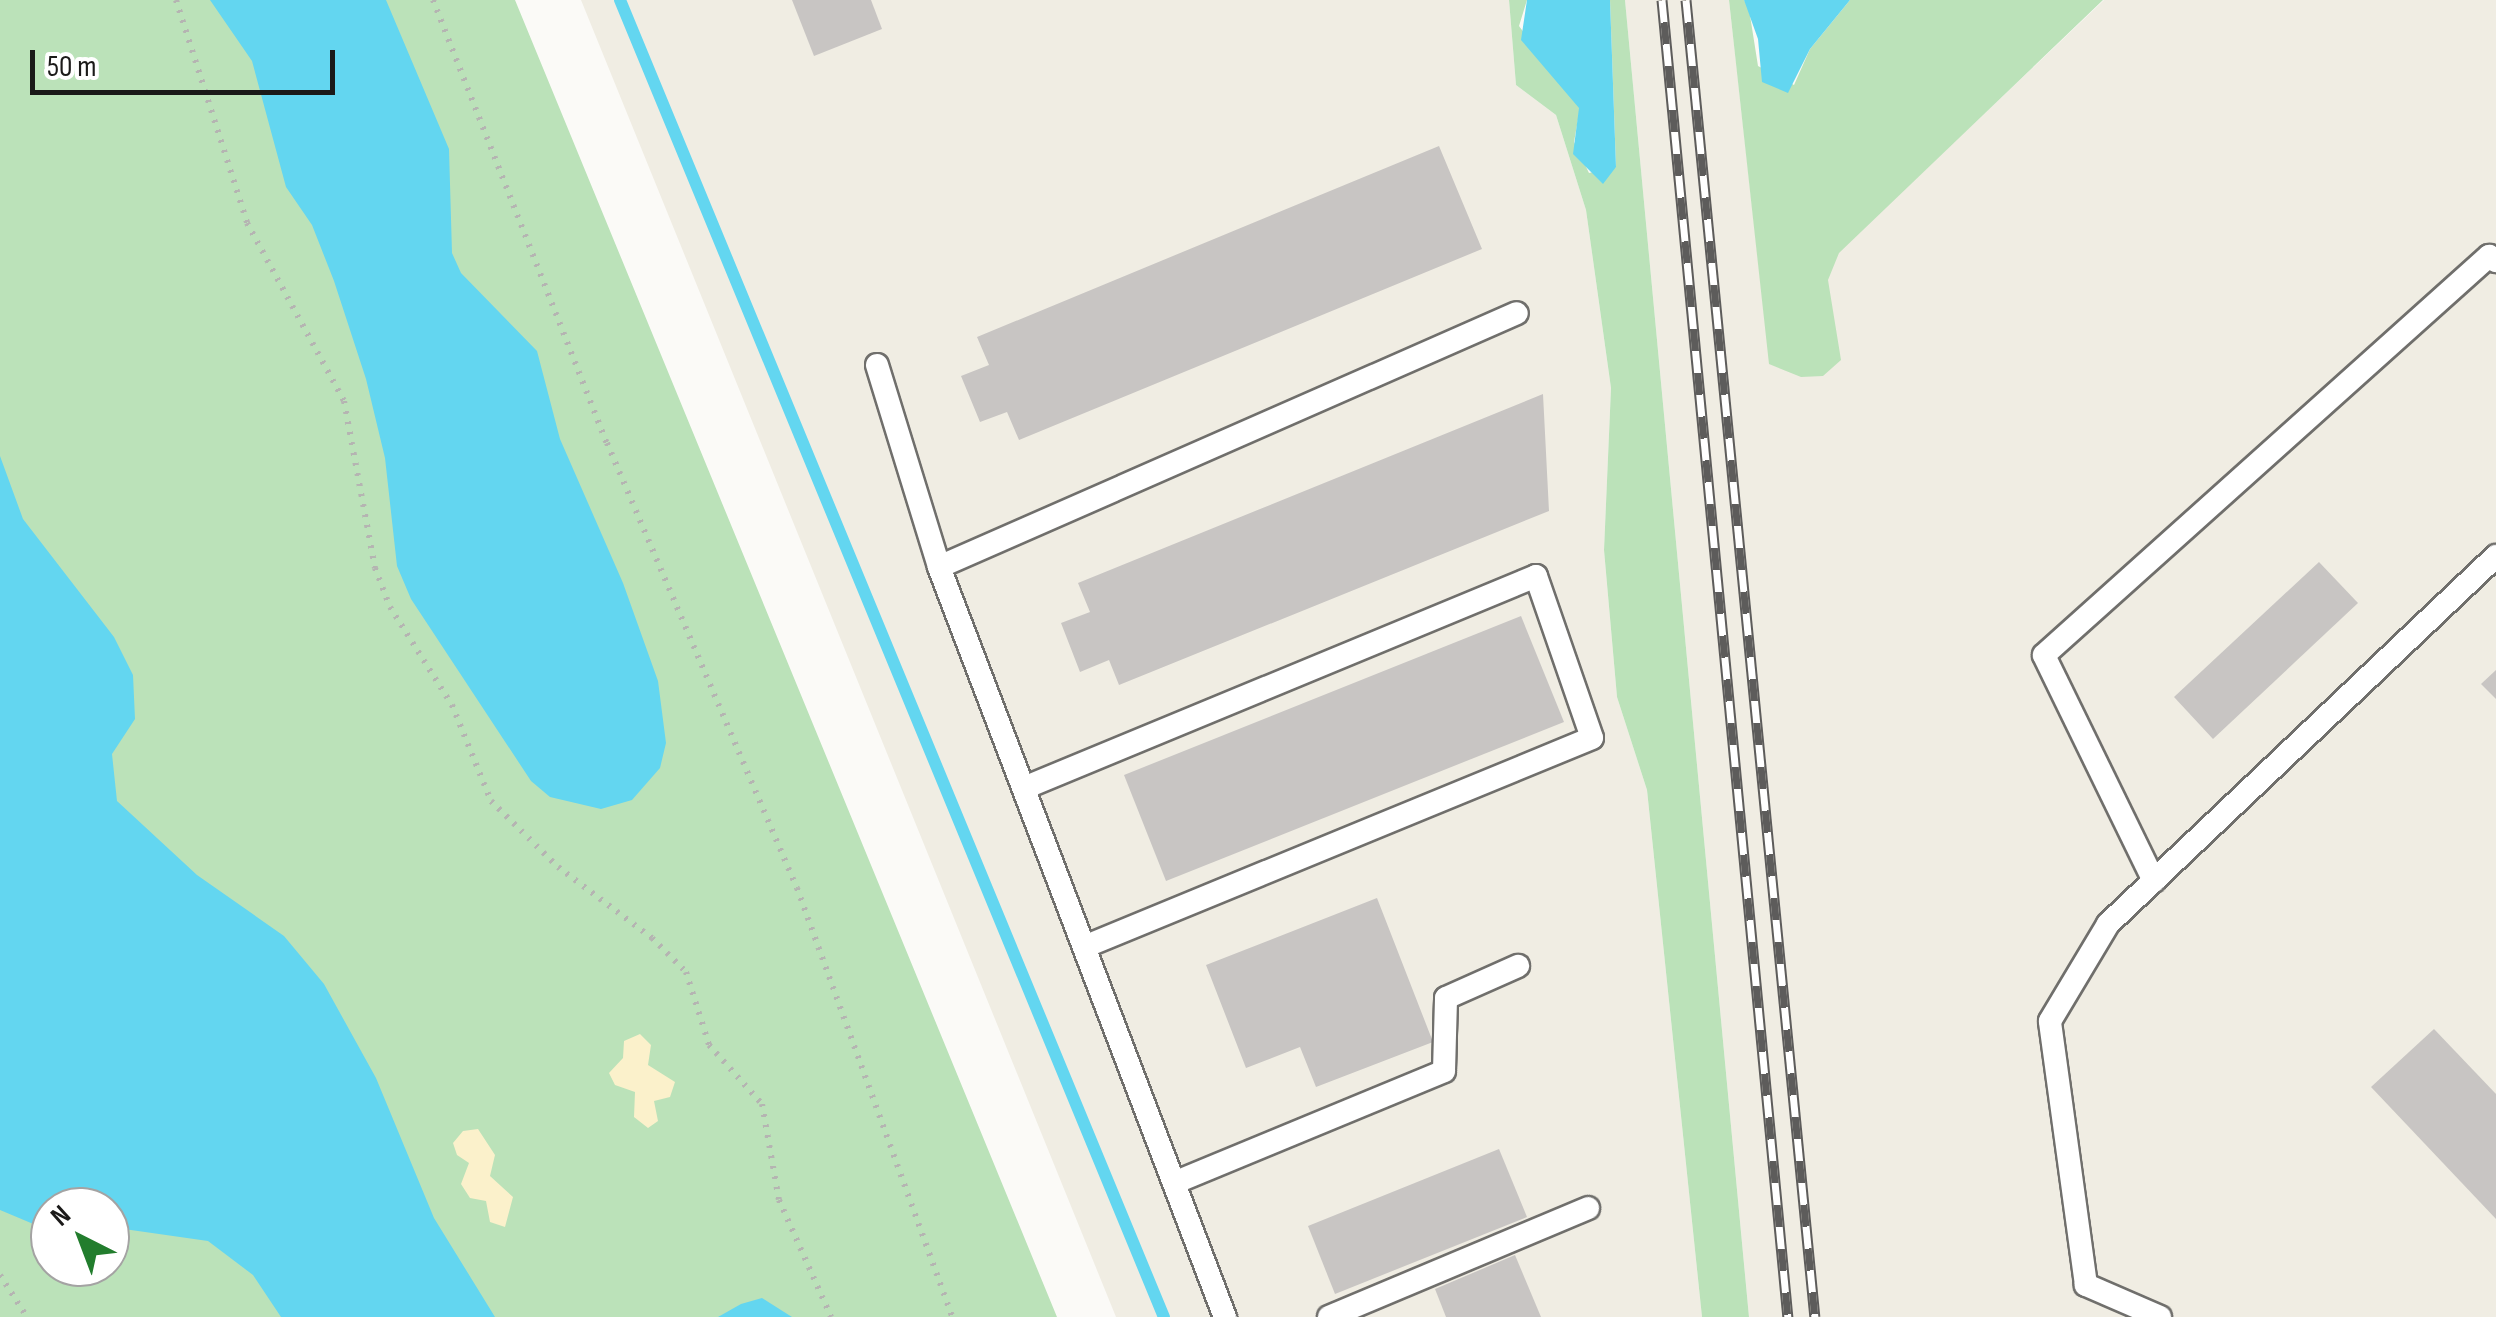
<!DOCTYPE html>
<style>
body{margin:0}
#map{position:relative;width:2496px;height:1317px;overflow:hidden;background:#fbfaf7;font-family:"Sofia Sans Condensed",sans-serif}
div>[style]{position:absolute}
.built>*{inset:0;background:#f0ede3}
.green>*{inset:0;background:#bbe2b9}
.sand>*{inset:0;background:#fbf1cb}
.water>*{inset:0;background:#63d6f0}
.stream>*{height:12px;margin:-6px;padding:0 6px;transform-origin:6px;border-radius:6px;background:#63d6f0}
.building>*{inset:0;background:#c8c5c3}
.path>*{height:6px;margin-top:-3px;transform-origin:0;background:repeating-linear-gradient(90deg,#b5b4b2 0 2.5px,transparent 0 10.5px)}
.roads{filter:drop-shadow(2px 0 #706f6c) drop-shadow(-2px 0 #706f6c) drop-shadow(0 2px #706f6c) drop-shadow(0 -2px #706f6c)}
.lane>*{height:22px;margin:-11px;padding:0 11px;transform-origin:11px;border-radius:11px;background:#fff}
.rail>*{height:11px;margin-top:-5.5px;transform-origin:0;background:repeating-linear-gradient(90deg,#fff 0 22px,#5d5c5b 0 44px);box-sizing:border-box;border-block:2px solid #5d5c5b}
span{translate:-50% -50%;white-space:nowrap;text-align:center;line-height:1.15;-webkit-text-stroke:8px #fff;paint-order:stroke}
.north{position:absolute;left:30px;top:1187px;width:100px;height:100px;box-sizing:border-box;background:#fff;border:2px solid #a4a3a3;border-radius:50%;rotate:318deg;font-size:28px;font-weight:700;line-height:40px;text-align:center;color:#1b1a19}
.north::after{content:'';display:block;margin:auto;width:35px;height:45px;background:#227d2d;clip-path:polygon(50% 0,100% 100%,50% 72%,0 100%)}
.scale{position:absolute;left:30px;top:50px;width:305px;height:45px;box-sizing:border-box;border:5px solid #1b1a19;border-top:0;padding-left:12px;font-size:30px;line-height:35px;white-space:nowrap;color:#1b1a19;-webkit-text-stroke:8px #fff;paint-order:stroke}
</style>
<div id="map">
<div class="built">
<i style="clip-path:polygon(581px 0,1509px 0,1516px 85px,1556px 115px,1586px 210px,1611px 388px,1604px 550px,1617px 697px,1647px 790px,1702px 1317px,1116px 1317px)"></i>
<i style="clip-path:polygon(1625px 0,1729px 0,1765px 322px,2104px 0,2496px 0,2496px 1317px,1749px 1317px)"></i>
</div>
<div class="green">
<i style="clip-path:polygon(evenodd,0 0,515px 0,1057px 1317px,0 1317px,0 0,50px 1207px,110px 1207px,110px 1267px,50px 1267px,50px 1207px)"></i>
<i style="clip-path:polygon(1509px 0,1527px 0,1519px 26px,1580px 108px,1574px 142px,1589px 173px,1616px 167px,1610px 0,1625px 0,1749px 1317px,1702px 1317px,1647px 790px,1617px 697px,1604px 550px,1611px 388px,1586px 210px,1556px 115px,1516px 85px)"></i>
<i style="clip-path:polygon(1729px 0,1744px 0,1749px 9px,1758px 66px,1794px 85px,1810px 49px,1850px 0,2103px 0,1839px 253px,1828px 280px,1841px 360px,1823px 376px,1801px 377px,1769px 364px)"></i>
</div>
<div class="sand">
<i style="clip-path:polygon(640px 1034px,651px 1045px,648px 1065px,675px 1082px,670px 1097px,654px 1101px,658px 1121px,648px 1128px,634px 1117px,635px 1092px,615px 1085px,609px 1073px,623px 1058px,624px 1041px)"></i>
<i style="clip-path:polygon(478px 1129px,495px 1155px,490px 1176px,513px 1197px,505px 1227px,490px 1222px,486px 1201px,470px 1198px,461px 1184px,469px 1163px,457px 1155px,453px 1143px,463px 1131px)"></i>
</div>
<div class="water">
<i style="clip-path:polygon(210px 0,386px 0,449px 149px,452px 253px,461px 273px,537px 351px,560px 439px,623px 583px,658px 681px,666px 743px,660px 768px,632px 800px,601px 809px,550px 797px,531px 781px,411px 599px,397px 566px,385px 458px,366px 379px,334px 281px,312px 225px,286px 187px,252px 61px)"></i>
<i style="clip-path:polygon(1527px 0,1610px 0,1616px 167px,1603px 184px,1573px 154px,1579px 108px,1521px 40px)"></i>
<i style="clip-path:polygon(1744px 0,1850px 0,1810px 49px,1788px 93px,1762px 82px,1758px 39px)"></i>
<i style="clip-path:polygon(0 456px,23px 519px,114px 637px,133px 675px,135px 719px,112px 754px,117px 801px,197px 875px,284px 936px,324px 984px,376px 1078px,434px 1218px,495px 1317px,281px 1317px,253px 1275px,208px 1241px,110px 1227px,110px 1207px,50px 1207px,50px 1231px,0 1210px)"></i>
<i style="clip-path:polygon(762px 1298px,792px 1317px,718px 1317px,741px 1304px)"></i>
</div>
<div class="stream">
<i style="left:620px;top:0;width:1425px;rotate:67.56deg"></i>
</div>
<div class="building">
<i style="clip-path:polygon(792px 0,871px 0,882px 29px,814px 56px)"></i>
<i style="clip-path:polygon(1439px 146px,1482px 249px,1019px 440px,1007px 412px,980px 422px,961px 376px,989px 365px,977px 337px)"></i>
<i style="clip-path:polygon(1543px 394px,1549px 511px,1119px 685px,1109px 660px,1080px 672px,1061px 623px,1090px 612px,1078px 583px)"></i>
<i style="clip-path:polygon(2319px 562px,2358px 603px,2213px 739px,2174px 697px)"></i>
<i style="clip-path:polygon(1521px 616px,1564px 722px,1166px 881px,1124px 775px)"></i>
<i style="clip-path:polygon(2496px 670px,2496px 699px,2481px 684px)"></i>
<i style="clip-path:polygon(1377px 898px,1433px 1042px,1316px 1087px,1300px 1047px,1246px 1068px,1206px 965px)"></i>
<i style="clip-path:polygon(2434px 1029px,2496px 1094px,2496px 1219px,2371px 1087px)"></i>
<i style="clip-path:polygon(1499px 1149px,1527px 1217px,1335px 1294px,1308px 1226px)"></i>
<i style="clip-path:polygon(1515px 1255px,1541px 1317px,1446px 1317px,1435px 1289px)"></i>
</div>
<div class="path">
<i style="left:176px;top:0;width:234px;rotate:72.3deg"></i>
<i style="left:247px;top:223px;width:203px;rotate:61.4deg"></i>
<i style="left:344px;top:401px;width:170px;rotate:79.5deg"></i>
<i style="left:375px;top:568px;width:42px;rotate:69deg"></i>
<i style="left:390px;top:607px;width:116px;rotate:57.7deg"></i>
<i style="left:452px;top:705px;width:104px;rotate:67.9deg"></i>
<i style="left:491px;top:801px;width:94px;rotate:44.6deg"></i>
<i style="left:558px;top:867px;width:118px;rotate:37.1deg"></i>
<i style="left:652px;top:938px;width:48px;rotate:45deg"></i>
<i style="left:686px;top:972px;width:77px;rotate:72.5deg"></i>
<i style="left:709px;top:1045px;width:79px;rotate:48.1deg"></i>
<i style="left:762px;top:1104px;width:97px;rotate:80deg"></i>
<i style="left:779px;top:1200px;width:128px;rotate:66deg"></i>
<i style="left:433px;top:0;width:476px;rotate:68.6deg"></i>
<i style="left:607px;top:443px;width:484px;rotate:66.9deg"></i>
<i style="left:797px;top:888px;width:456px;rotate:70.1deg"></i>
<i style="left:0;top:1275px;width:50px;rotate:57.3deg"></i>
</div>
<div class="roads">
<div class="lane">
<i style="left:877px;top:365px;width:211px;rotate:72.9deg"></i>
<i style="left:939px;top:567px;width:631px;rotate:-23.72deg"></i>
<i style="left:939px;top:567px;width:803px;rotate:69.13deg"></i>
<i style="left:1024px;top:788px;width:554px;rotate:-22.49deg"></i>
<i style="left:1536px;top:576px;width:171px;rotate:70.9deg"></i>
<i style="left:1592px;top:738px;width:549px;rotate:157.64deg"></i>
<i style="left:2154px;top:881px;width:251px;rotate:-116deg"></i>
<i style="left:2044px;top:655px;width:598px;rotate:-41.88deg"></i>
<i style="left:2489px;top:256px;width:9px;rotate:36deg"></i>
<i style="left:1174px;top:1183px;width:292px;rotate:-22.5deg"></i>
<i style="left:1444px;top:1071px;width:73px;rotate:-88.4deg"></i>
<i style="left:1446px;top:998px;width:79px;rotate:-24deg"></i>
<i style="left:1329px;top:1317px;width:281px;rotate:-22.8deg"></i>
<i style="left:2160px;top:1317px;width:81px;rotate:-156.6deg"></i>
<i style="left:2086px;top:1285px;width:266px;rotate:-97.8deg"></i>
<i style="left:2050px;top:1021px;width:113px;rotate:-59.1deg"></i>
<i style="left:2108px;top:924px;width:535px;rotate:-43.48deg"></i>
</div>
</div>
<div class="rail">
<i style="left:1662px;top:0;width:1323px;rotate:84.54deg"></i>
<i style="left:1686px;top:0;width:1323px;rotate:84.41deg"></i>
</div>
<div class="north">N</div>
<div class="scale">50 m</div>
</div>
